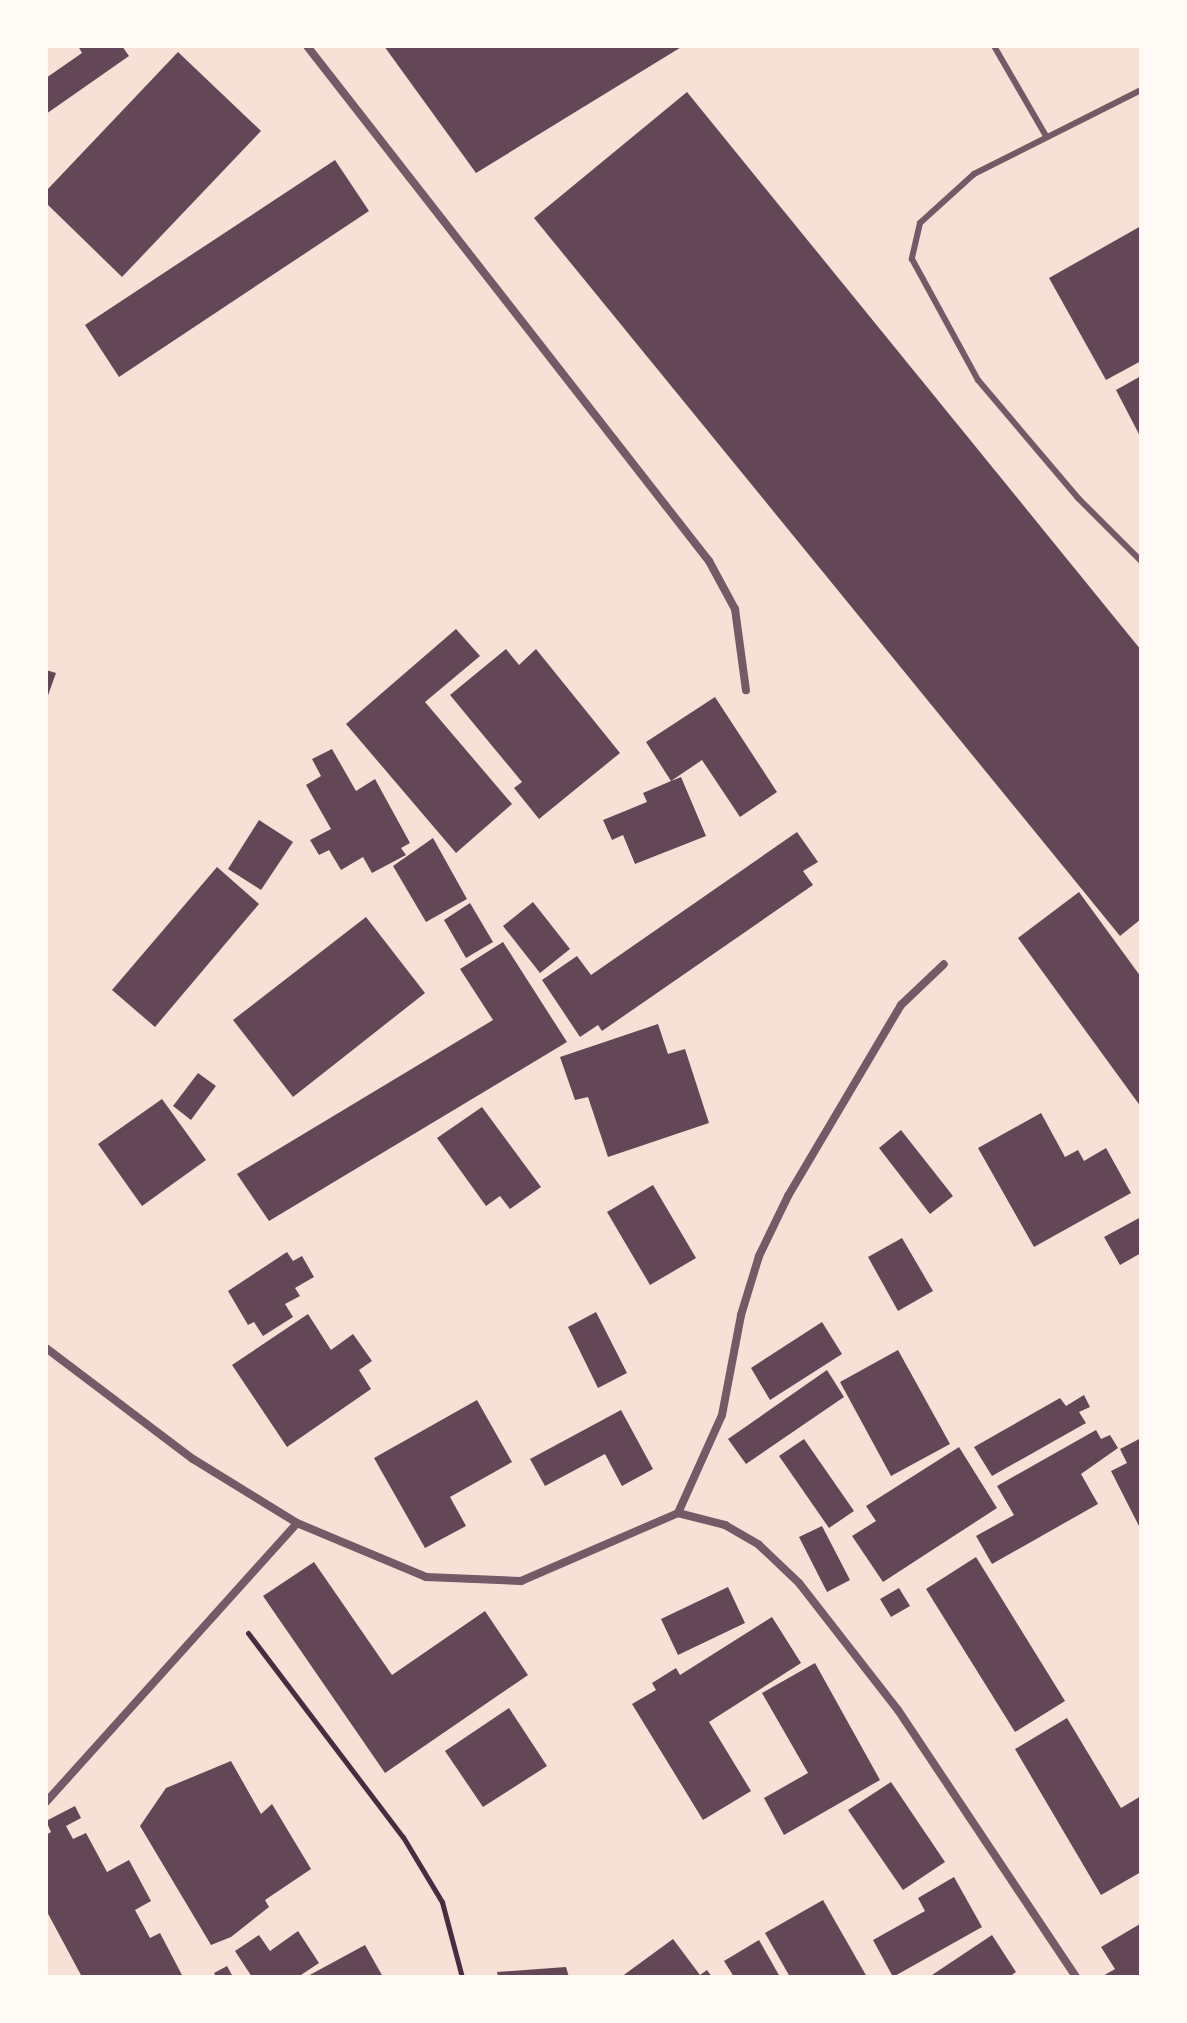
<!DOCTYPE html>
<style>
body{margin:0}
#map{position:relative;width:1187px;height:2023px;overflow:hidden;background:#f7e1d7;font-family:Signika,sans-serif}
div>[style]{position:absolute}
.building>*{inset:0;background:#644757}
.path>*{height:5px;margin:-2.5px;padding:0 2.5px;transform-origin:2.5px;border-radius:2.5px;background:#4a2c40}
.service>*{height:6px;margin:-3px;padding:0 3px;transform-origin:3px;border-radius:3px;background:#755966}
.minor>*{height:8px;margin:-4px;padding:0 4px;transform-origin:4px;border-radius:4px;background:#755966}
span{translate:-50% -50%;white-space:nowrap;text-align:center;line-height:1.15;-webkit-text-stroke:6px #fffaf5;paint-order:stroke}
.frame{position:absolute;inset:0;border:48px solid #fffaf5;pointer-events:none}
</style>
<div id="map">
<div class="building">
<i style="clip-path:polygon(78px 46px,122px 46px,129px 56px,46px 114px,46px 78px,82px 53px)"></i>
<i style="clip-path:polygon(384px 46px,683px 46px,476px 173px)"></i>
<i style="clip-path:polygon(178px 52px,261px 131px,122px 277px,46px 203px,46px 191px)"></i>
<i style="clip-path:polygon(687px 92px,1141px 650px,1141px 919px,1120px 936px,534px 218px)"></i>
<i style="clip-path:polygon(335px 160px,369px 211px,119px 377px,85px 325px)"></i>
<i style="clip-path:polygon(1141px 226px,1141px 361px,1106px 380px,1049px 278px)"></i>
<i style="clip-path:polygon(1141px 376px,1141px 438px,1116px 390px)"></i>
<i style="clip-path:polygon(456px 629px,480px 656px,425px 702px,512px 804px,456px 853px,346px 724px)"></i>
<i style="clip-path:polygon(506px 649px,519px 665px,536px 649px,620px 753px,539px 819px,514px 788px,522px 782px,450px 695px)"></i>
<i style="clip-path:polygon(46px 670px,56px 673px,46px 701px)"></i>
<i style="clip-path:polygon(715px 697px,777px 792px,740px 817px,702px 760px,671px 781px,681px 777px,706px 836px,635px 864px,623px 835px,612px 840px,603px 820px,647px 802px,643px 793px,671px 781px,646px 742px)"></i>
<i style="clip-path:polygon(332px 749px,356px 791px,375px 779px,410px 843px,401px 848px,406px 855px,372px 873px,363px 857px,341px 870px,329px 850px,319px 855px,310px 840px,331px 829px,306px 785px,321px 776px,312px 759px)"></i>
<i style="clip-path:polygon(259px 820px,293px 842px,261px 890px,228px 869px)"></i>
<i style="clip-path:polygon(797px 832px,818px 862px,803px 871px,813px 885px,602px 1031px,598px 1025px,580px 1037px,542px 980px,577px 956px,591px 975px)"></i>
<i style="clip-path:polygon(433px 838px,467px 899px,426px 922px,393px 866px)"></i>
<i style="clip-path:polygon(217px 867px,259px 904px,155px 1027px,112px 990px)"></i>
<i style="clip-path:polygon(1079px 892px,1141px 977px,1141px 1107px,1018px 938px)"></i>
<i style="clip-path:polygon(533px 902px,570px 949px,540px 973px,503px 926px)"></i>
<i style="clip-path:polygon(470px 903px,493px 942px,466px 958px,444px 920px)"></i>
<i style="clip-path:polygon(366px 917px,425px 993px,293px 1097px,233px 1020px)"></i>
<i style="clip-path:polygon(503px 942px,567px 1042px,269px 1221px,237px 1174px,493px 1020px,460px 969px)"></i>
<i style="clip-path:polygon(658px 1024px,668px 1054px,685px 1049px,709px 1123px,608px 1157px,588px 1097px,575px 1100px,560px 1057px)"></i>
<i style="clip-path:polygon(198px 1073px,216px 1086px,191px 1120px,173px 1106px)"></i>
<i style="clip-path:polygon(162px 1099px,206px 1160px,142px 1206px,98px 1144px)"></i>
<i style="clip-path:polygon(482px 1107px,541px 1187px,510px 1209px,500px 1196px,486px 1206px,437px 1138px)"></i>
<i style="clip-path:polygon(1041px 1113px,1065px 1157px,1078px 1150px,1084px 1161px,1106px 1148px,1131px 1193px,1034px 1247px,978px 1148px)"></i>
<i style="clip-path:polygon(901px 1130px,953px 1196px,930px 1214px,879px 1148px)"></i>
<i style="clip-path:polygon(653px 1185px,696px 1258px,650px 1285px,607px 1212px)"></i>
<i style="clip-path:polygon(1141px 1217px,1141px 1253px,1120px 1265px,1104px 1237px)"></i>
<i style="clip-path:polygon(902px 1238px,933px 1291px,898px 1311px,868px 1257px)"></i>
<i style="clip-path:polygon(287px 1252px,293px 1261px,302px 1256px,314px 1277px,295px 1288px,300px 1296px,285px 1304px,293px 1317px,263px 1336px,254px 1322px,248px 1325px,228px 1291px)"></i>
<i style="clip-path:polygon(596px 1312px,627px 1373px,598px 1388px,568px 1327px)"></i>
<i style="clip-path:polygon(308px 1314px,331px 1350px,353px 1334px,372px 1361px,359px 1370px,371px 1389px,287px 1447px,232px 1365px)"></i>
<i style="clip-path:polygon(822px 1322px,842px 1354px,770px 1400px,751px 1368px)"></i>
<i style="clip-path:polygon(898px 1350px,950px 1444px,891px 1476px,840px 1382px)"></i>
<i style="clip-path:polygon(827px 1370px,844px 1397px,746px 1464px,728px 1439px)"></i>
<i style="clip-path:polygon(1084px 1395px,1090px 1407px,1079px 1412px,1086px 1423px,992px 1476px,974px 1447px,1060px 1398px,1066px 1406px)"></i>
<i style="clip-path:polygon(477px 1400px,512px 1462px,450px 1497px,466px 1526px,425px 1548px,374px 1458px)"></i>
<i style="clip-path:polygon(621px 1410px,653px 1469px,622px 1486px,605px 1454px,545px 1486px,530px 1459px)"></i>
<i style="clip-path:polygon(1096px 1430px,1101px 1439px,1110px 1435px,1118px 1448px,1081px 1474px,1098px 1504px,992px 1564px,976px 1536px,1014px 1515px,997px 1486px)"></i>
<i style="clip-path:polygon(1141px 1438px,1141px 1530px,1111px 1471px,1127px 1463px,1120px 1449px)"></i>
<i style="clip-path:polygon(804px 1439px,854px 1511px,829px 1528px,779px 1456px)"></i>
<i style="clip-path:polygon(959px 1447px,997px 1508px,883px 1582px,852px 1536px,876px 1521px,866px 1506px)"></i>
<i style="clip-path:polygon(822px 1526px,850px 1580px,827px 1592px,799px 1537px)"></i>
<i style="clip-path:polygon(976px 1557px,1065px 1701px,1015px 1732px,926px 1589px)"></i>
<i style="clip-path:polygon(314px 1562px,392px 1675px,485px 1611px,528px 1675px,385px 1773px,263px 1596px)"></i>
<i style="clip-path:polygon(728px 1587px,745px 1623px,678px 1655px,661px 1619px)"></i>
<i style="clip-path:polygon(899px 1588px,910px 1606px,891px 1617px,880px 1599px)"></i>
<i style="clip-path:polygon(772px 1617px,801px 1663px,709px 1722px,751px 1791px,703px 1820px,632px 1704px,656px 1690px,652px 1683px,676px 1668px,680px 1675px)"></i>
<i style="clip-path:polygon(815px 1663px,880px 1780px,784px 1835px,764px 1798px,808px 1773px,762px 1693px)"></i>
<i style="clip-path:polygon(509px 1708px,547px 1766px,483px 1807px,445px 1751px)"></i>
<i style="clip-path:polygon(1067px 1718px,1121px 1808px,1141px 1796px,1141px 1872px,1101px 1895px,1015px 1749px)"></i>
<i style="clip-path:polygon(231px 1761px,261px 1814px,272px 1804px,311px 1869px,265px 1900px,269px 1907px,231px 1937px,211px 1945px,140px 1826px,166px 1788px)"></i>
<i style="clip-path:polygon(891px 1782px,945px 1862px,903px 1890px,848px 1810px)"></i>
<i style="clip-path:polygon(75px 1806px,81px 1818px,66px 1826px,73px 1839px,86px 1833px,107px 1872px,129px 1860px,151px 1901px,135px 1910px,150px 1938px,160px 1933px,183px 1977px,82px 1977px,46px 1910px,46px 1835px,51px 1832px,46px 1821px)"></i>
<i style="clip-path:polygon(954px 1877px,982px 1927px,893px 1977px,873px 1940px,925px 1911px,918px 1898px)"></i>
<i style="clip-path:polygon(823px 1900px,867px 1977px,790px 1977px,765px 1933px)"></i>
<i style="clip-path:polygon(1140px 1924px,1141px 1977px,1101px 1977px,1115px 1969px,1101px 1947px)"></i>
<i style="clip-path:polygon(298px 1931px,319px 1963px,298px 1977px,252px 1977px,235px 1951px,259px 1935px,270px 1951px)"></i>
<i style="clip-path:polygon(992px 1935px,1016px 1972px,1009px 1977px,929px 1977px)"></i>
<i style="clip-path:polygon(673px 1939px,700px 1975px,707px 1970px,712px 1977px,621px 1977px)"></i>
<i style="clip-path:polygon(759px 1940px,780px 1977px,734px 1977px,724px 1961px)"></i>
<i style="clip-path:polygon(365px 1945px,383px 1977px,306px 1977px)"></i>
<i style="clip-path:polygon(227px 1966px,233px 1977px,216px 1977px,214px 1973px)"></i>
<i style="clip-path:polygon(566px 1967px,569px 1977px,498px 1977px,497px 1972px)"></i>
</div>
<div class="path">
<i style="left:248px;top:1633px;width:256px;rotate:52.8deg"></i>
<i style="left:403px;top:1837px;width:76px;rotate:59deg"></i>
<i style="left:442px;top:1902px;width:78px;rotate:75.1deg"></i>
</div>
<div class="service">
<i style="left:994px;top:46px;width:104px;rotate:60deg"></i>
<i style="left:1141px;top:90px;width:187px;rotate:153.3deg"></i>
<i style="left:974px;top:174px;width:73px;rotate:137.8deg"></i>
<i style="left:920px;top:223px;width:37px;rotate:103deg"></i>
<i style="left:912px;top:259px;width:138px;rotate:61.4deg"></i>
<i style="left:978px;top:380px;width:155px;rotate:49.7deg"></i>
<i style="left:1078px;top:498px;width:89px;rotate:45deg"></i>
</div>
<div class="minor">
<i style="left:307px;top:46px;width:653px;rotate:52.03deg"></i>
<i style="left:709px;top:561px;width:55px;rotate:61.6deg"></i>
<i style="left:735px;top:609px;width:82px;rotate:82.3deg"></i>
<i style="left:46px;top:1348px;width:184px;rotate:37.1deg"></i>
<i style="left:193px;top:1459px;width:122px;rotate:31.6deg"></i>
<i style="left:297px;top:1523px;width:140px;rotate:22.7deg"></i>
<i style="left:426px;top:1577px;width:95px;rotate:2.4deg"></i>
<i style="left:521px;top:1581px;width:171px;rotate:-23.4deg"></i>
<i style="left:678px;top:1513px;width:49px;rotate:14.3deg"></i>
<i style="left:725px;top:1525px;width:39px;rotate:30deg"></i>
<i style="left:759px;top:1545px;width:55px;rotate:43.5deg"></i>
<i style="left:799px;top:1583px;width:161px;rotate:52.1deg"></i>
<i style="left:898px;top:1710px;width:321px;rotate:56.3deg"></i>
<i style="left:678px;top:1513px;width:107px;rotate:-65.8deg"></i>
<i style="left:722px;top:1415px;width:102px;rotate:-79.2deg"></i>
<i style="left:741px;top:1315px;width:62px;rotate:-73deg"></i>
<i style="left:759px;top:1256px;width:67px;rotate:-64.2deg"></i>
<i style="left:788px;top:1196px;width:222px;rotate:-59.4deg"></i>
<i style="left:901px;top:1005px;width:59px;rotate:-43.6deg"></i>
<i style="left:46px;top:1802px;width:375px;rotate:-48deg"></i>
</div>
<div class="frame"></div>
</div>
